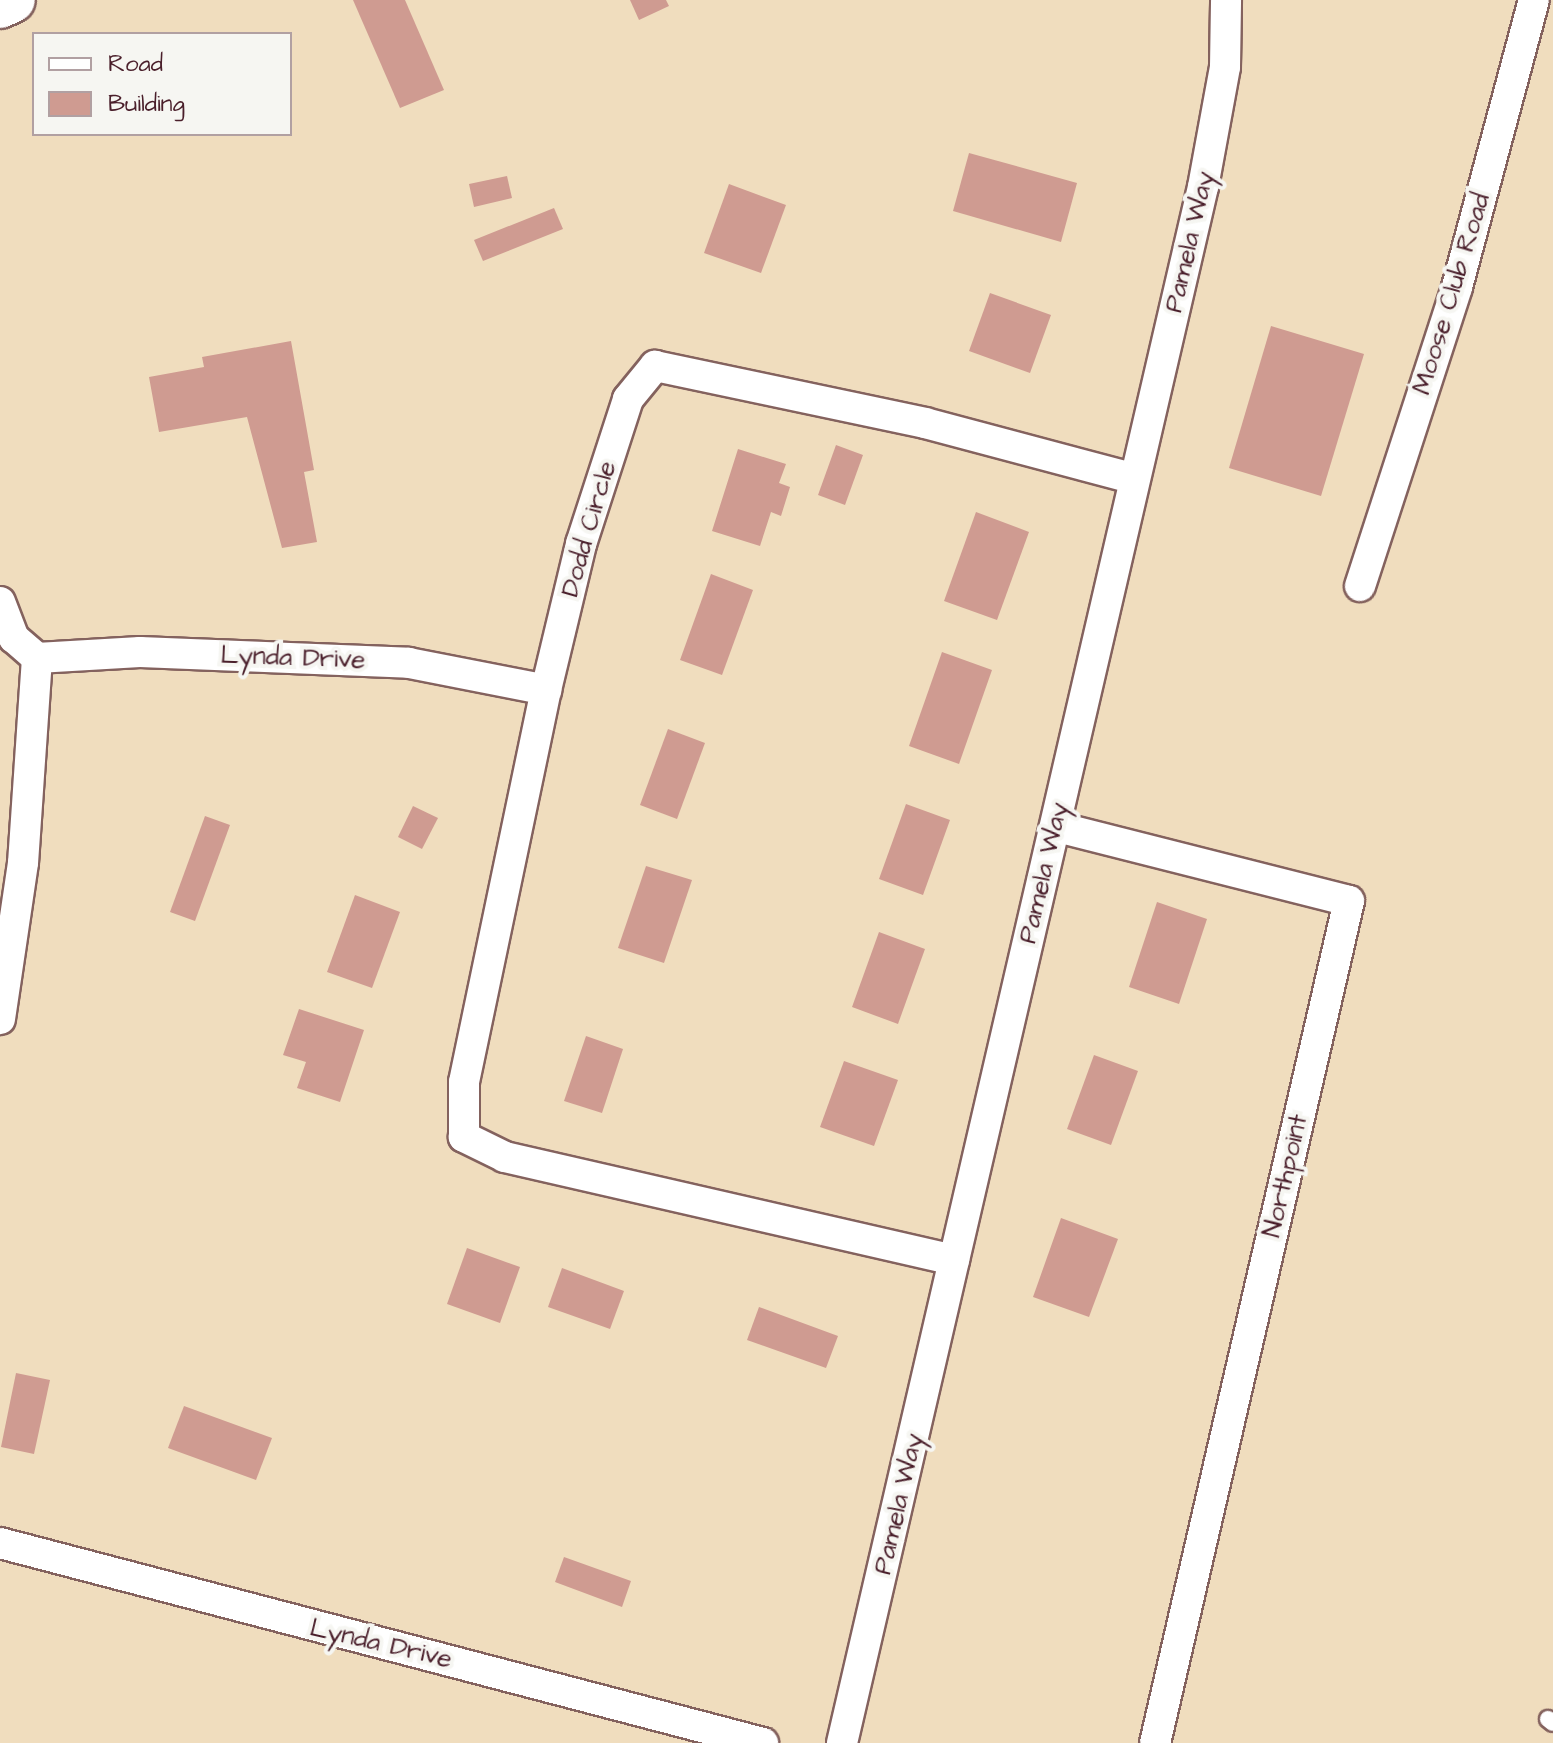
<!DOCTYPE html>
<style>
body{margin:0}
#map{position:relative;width:1553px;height:1743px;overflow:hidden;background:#f0ddbe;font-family:"Architects Daughter",sans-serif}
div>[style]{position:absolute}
.building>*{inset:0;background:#cf9b91}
.roads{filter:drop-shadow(2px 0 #84625e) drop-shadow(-2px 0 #84625e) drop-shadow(0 2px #84625e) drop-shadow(0 -2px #84625e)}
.service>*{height:16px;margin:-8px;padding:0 8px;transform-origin:8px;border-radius:8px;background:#fff}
.minor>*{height:30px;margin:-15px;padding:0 15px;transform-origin:15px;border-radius:15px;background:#fff}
.trunk>*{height:44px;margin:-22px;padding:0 22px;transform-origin:22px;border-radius:22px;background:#fff}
span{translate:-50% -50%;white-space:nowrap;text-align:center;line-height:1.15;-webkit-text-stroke:8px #f6f6f2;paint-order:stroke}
.street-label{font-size:26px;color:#4a1f2b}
.legend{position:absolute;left:32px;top:32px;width:260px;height:104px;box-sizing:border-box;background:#f6f6f2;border:2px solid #b1a0a2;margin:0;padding:10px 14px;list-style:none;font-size:24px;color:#4a1f2b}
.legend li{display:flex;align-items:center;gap:16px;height:40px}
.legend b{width:40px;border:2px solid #b1a0a2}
</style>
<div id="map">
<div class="building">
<i style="clip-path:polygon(353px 0,405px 0,444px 90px,400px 108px)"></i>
<i style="clip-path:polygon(630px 0,666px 0,669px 6px,639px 20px)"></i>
<i style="clip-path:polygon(969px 153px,1077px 183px,1061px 242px,953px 211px)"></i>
<i style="clip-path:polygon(507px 176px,512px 198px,474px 207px,469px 184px)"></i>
<i style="clip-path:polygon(729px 184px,786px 205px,761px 273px,704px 253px)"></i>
<i style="clip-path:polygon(554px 208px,563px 229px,483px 261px,474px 240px)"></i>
<i style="clip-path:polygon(990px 293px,1051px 315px,1030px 373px,969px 351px)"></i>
<i style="clip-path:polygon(1271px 326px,1364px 354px,1321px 496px,1229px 468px)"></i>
<i style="clip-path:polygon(291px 341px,314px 470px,304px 472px,317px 542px,282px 548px,247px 417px,159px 432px,149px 377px,204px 367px,202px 357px)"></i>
<i style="clip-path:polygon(836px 445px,863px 455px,845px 505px,818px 495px)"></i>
<i style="clip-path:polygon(738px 449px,786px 464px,779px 483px,790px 487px,781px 516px,771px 512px,760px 546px,712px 531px)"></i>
<i style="clip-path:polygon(976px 512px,1029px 532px,997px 620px,944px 601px)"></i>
<i style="clip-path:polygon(711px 574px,753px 590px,722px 675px,680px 660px)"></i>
<i style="clip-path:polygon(942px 652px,992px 670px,959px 764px,909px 746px)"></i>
<i style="clip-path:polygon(668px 729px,705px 743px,677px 819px,640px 805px)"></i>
<i style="clip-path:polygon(906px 804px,950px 820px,923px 895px,879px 879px)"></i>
<i style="clip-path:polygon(413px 806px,438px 818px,422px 849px,398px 837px)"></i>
<i style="clip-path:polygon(205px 816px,230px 825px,195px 921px,170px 912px)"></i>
<i style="clip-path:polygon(646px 866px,692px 880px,664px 963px,618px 948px)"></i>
<i style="clip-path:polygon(355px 895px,400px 912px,372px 988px,327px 972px)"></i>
<i style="clip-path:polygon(1157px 902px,1207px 919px,1179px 1004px,1129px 987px)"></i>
<i style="clip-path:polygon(879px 932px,925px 949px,898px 1024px,852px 1007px)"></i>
<i style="clip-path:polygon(299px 1009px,364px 1030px,340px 1102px,297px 1088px,306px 1062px,283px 1055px)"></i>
<i style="clip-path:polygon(586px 1036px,623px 1049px,602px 1113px,564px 1101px)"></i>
<i style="clip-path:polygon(1094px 1055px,1138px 1071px,1111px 1145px,1067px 1129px)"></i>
<i style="clip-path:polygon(844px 1061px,898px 1080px,874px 1146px,820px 1127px)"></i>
<i style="clip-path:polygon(1061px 1218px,1118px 1239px,1089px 1317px,1033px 1297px)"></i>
<i style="clip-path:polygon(467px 1248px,520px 1267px,500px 1323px,447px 1304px)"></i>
<i style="clip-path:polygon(562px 1268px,624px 1291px,610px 1329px,548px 1307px)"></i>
<i style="clip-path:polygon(759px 1307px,838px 1336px,826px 1368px,747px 1340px)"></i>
<i style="clip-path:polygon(16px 1373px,50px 1380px,34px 1454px,1px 1447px)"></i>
<i style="clip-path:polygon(184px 1406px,272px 1438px,256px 1480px,168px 1448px)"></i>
<i style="clip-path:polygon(564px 1557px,631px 1581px,622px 1607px,555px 1582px)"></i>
</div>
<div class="roads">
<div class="service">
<i style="left:1548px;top:1719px;width:6px;rotate:39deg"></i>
</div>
<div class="minor">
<i style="left:1360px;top:586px;width:314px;rotate:-72deg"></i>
<i style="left:1457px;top:287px;width:297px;rotate:-75deg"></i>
<i style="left:0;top:602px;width:39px;rotate:69deg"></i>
<i style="left:14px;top:638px;width:30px;rotate:41deg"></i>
<i style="left:37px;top:658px;width:205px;rotate:93.9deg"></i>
<i style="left:23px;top:863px;width:158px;rotate:98.4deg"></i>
<i style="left:37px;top:658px;width:103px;rotate:-3.3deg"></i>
<i style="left:140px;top:652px;width:269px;rotate:2.3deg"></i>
<i style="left:409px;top:663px;width:140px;rotate:11.1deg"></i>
<i style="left:1057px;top:827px;width:301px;rotate:14.2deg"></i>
<i style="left:1349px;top:901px;width:864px;rotate:102.97deg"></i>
<i style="left:954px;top:1260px;width:461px;rotate:-167.1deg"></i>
<i style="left:505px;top:1157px;width:46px;rotate:-154deg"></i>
<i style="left:464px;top:1137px;width:55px;rotate:-90deg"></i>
<i style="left:464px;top:1082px;width:400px;rotate:-78.2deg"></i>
<i style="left:546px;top:690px;width:150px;rotate:-76.5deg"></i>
<i style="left:581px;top:544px;width:152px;rotate:-72deg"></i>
<i style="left:628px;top:399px;width:43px;rotate:-50.7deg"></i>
<i style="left:655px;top:366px;width:276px;rotate:11.9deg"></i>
<i style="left:925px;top:423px;width:213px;rotate:14.9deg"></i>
<i style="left:0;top:1543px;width:789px;rotate:14.69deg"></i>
<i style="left:842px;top:1743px;width:1597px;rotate:-76.94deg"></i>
<i style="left:1203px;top:187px;width:122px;rotate:-79.6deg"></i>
<i style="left:1225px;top:67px;width:67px;rotate:-89.1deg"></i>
</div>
<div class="trunk">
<i style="left:0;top:6px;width:14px;rotate:-25deg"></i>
</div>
</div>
<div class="street-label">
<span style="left:1190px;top:242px;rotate:-77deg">Pamela Way</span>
<span style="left:1452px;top:294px;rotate:-73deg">Moose Club Road</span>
<span style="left:589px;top:529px;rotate:-74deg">Dodd Circle</span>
<span style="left:293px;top:658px;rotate:2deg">Lynda Drive</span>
<span style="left:1044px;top:873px;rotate:-77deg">Pamela Way</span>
<span style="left:1286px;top:1176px;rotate:-77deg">Northpoint</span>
<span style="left:899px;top:1504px;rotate:-77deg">Pamela Way</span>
<span style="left:381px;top:1644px;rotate:13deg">Lynda Drive</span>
</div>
<ul class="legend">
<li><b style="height:10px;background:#fff"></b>Road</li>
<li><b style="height:22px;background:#cf9b91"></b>Building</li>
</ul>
</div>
